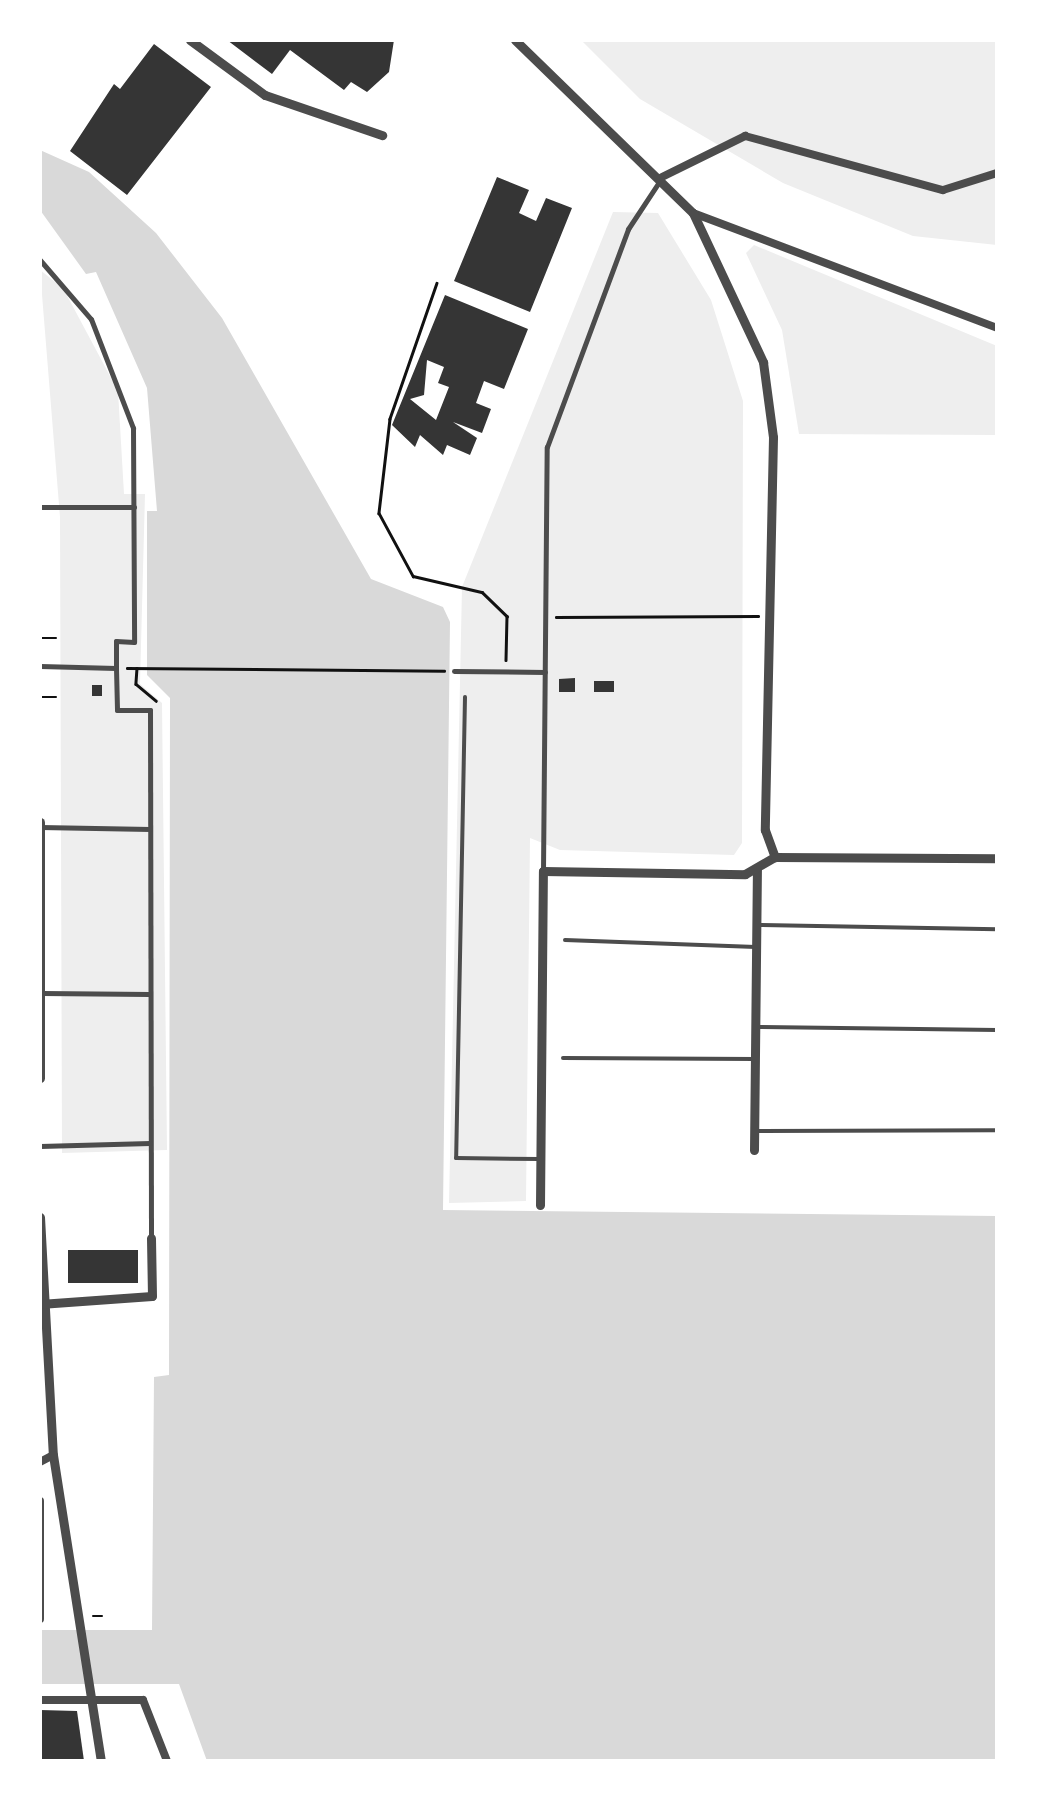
<!DOCTYPE html>
<style>
body{margin:0}
#map{position:relative;width:1037px;height:1801px;overflow:hidden;background:#fff;font-family:"Golos Text",sans-serif}
div>[style]{position:absolute}
.green>*{inset:0;background:#eee}
.water>*{inset:0;background:#d9d9d9}
.building>*{inset:0;background:#353535}
.path>*{height:2.5px;margin:-1.25px;padding:0 1.25px;transform-origin:1.25px;border-radius:1.25px;background:#111}
.service>*{height:4px;margin:-2px;padding:0 2px;transform-origin:2px;border-radius:2px;background:#4c4c4c}
.pedestrian>*{height:5px;margin:-2.5px;padding:0 2.5px;transform-origin:2.5px;border-radius:2.5px;background:#4c4c4c}
.minor>*{height:8px;margin:-4px;padding:0 4px;transform-origin:4px;border-radius:4px;background:#4c4c4c}
.tertiary>*{height:9px;margin:-4.5px;padding:0 4.5px;transform-origin:4.5px;border-radius:4.5px;background:#4c4c4c}
span{translate:-50% -50%;white-space:nowrap;text-align:center;line-height:1.15;-webkit-text-stroke:8px #fff;paint-order:stroke}
.frame{position:absolute;inset:0;border:42px solid #fff;pointer-events:none}
</style>
<div id="map">
<div class="green">
<i style="clip-path:polygon(581px 40px,997px 40px,997px 245px,913px 236px,783px 183px,640px 99px)"></i>
<i style="clip-path:polygon(613px 212px,658px 213px,711px 300px,743px 401px,742px 843px,734px 855px,560px 850px,530px 838px,526px 1201px,449px 1203px,462px 587px)"></i>
<i style="clip-path:polygon(754px 245px,997px 346px,997px 435px,799px 434px,782px 330px,746px 253px)"></i>
<i style="clip-path:polygon(40px 270px,63px 288px,118px 391px,124px 494px,145px 494px,140px 684px,162px 703px,167px 1150px,62px 1153px,60px 517px)"></i>
</div>
<div class="water">
<i style="clip-path:polygon(40px 150px,89px 172px,156px 233px,222px 318px,371px 579px,443px 607px,450px 622px,443px 1210px,997px 1216px,997px 1761px,207px 1761px,179px 1684px,40px 1684px,40px 1630px,152px 1630px,154px 1377px,169px 1375px,170px 698px,147px 675px,147px 511px,157px 511px,147px 388px,96px 272px,86px 274px,40px 210px)"></i>
</div>
<div class="building">
<i style="clip-path:polygon(227px 40px,394px 40px,389px 72px,367px 92px,351px 82px,344px 90px,290px 50px,272px 74px)"></i>
<i style="clip-path:polygon(154px 44px,211px 87px,127px 195px,70px 151px,114px 84px,120px 89px)"></i>
<i style="clip-path:polygon(497px 177px,529px 190px,519px 213px,536px 221px,546px 198px,572px 208px,530px 312px,454px 281px)"></i>
<i style="clip-path:polygon(evenodd,445px 295px,528px 329px,504px 389px,484px 381px,476px 403px,491px 409px,482px 433px,453px 422px,477px 438px,470px 455px,447px 445px,443px 455px,420px 435px,415px 447px,392px 425px,445px 295px,427px 360px,444px 367px,438px 383px,449px 387px,436px 420px,410px 399px,424px 395px,427px 360px)"></i>
<i style="clip-path:polygon(575px 678px,575px 692px,559px 692px,559px 679px)"></i>
<i style="clip-path:polygon(594px 681px,614px 681px,614px 692px,594px 692px)"></i>
<i style="clip-path:polygon(92px 685px,102px 685px,102px 696px,92px 696px)"></i>
<i style="clip-path:polygon(68px 1250px,138px 1250px,138px 1283px,68px 1283px)"></i>
<i style="clip-path:polygon(40px 1710px,77px 1711px,84px 1761px,40px 1761px)"></i>
</div>
<div class="path">
<i style="left:437px;top:283px;width:144px;rotate:109.1deg"></i>
<i style="left:390px;top:419px;width:95px;rotate:96.7deg"></i>
<i style="left:379px;top:513px;width:72px;rotate:61.6deg"></i>
<i style="left:413px;top:576px;width:71px;rotate:13.1deg"></i>
<i style="left:482px;top:592px;width:35px;rotate:44deg"></i>
<i style="left:507px;top:616px;width:44px;rotate:91.3deg"></i>
<i style="left:556px;top:617px;width:202px;rotate:-0.3deg"></i>
<i style="left:40px;top:638px;width:16px"></i>
<i style="left:127px;top:668px;width:317px;rotate:0.5deg"></i>
<i style="left:137px;top:668px;width:16px;rotate:94deg"></i>
<i style="left:136px;top:684px;width:26px;rotate:40deg"></i>
<i style="left:40px;top:697px;width:16px"></i>
<i style="left:93px;top:1616px;width:9px"></i>
</div>
<div class="service">
<i style="left:465px;top:697px;width:461px;rotate:91.1deg"></i>
<i style="left:456px;top:1158px;width:84px;rotate:0.7deg"></i>
<i style="left:757px;top:925px;width:240px;rotate:1deg"></i>
<i style="left:565px;top:940px;width:191px;rotate:2.1deg"></i>
<i style="left:755px;top:1027px;width:242px;rotate:0.7deg"></i>
<i style="left:563px;top:1058px;width:192px;rotate:0.3deg"></i>
<i style="left:757px;top:1131px;width:240px;rotate:-0.2deg"></i>
</div>
<div class="pedestrian">
<i style="left:40px;top:260px;width:78px;rotate:49.2deg"></i>
<i style="left:91px;top:319px;width:117px;rotate:68.9deg"></i>
<i style="left:133px;top:428px;width:214px;rotate:89.7deg"></i>
<i style="left:134px;top:642px;width:18px;rotate:-177deg"></i>
<i style="left:116px;top:641px;width:27px;rotate:90deg"></i>
<i style="left:116px;top:668px;width:42px;rotate:88.6deg"></i>
<i style="left:117px;top:710px;width:33px"></i>
<i style="left:150px;top:710px;width:528px;rotate:89.89deg"></i>
<i style="left:40px;top:507px;width:94px"></i>
<i style="left:40px;top:666px;width:76px;rotate:1.5deg"></i>
<i style="left:454px;top:671px;width:91px;rotate:0.6deg"></i>
<i style="left:40px;top:827px;width:110px;rotate:1deg"></i>
<i style="left:543px;top:871px;width:424px;rotate:-89.5deg"></i>
<i style="left:547px;top:447px;width:233px;rotate:-69.6deg"></i>
<i style="left:628px;top:229px;width:60px;rotate:-56.6deg"></i>
<i style="left:42px;top:993px;width:107px;rotate:0.5deg"></i>
<i style="left:40px;top:1146px;width:110px;rotate:-1.6deg"></i>
</div>
<div class="minor">
<i style="left:662px;top:177px;width:93px;rotate:-26.3deg"></i>
<i style="left:745px;top:136px;width:205px;rotate:15.3deg"></i>
<i style="left:943px;top:190px;width:57px;rotate:-17.5deg"></i>
<i style="left:693px;top:213px;width:325px;rotate:20.7deg"></i>
<i style="left:40px;top:1462px;width:15px;rotate:-28deg"></i>
<i style="left:40px;top:1501px;width:118px;rotate:90deg"></i>
<i style="left:40px;top:1700px;width:103px"></i>
<i style="left:143px;top:1700px;width:66px;rotate:68.5deg"></i>
</div>
<div class="tertiary">
<i style="left:190px;top:40px;width:93px;rotate:36.3deg"></i>
<i style="left:265px;top:95px;width:124px;rotate:18.9deg"></i>
<i style="left:515px;top:40px;width:248px;rotate:44.2deg"></i>
<i style="left:693px;top:213px;width:165px;rotate:64.8deg"></i>
<i style="left:763px;top:362px;width:76px;rotate:82.4deg"></i>
<i style="left:773px;top:437px;width:393px;rotate:91.2deg"></i>
<i style="left:765px;top:830px;width:29px;rotate:70deg"></i>
<i style="left:40px;top:822px;width:256px;rotate:90deg"></i>
<i style="left:754px;top:1150px;width:282px;rotate:-89.4deg"></i>
<i style="left:540px;top:1205px;width:334px;rotate:-89.5deg"></i>
<i style="left:543px;top:871px;width:202px;rotate:0.9deg"></i>
<i style="left:745px;top:874px;width:34px;rotate:-30deg"></i>
<i style="left:775px;top:857px;width:222px;rotate:0.3deg"></i>
<i style="left:40px;top:1217px;width:238px;rotate:86.9deg"></i>
<i style="left:53px;top:1455px;width:310px;rotate:81.1deg"></i>
<i style="left:40px;top:1304px;width:112px;rotate:-4.1deg"></i>
<i style="left:152px;top:1296px;width:58px;rotate:-91deg"></i>
</div>
<div class="frame"></div>
</div>
